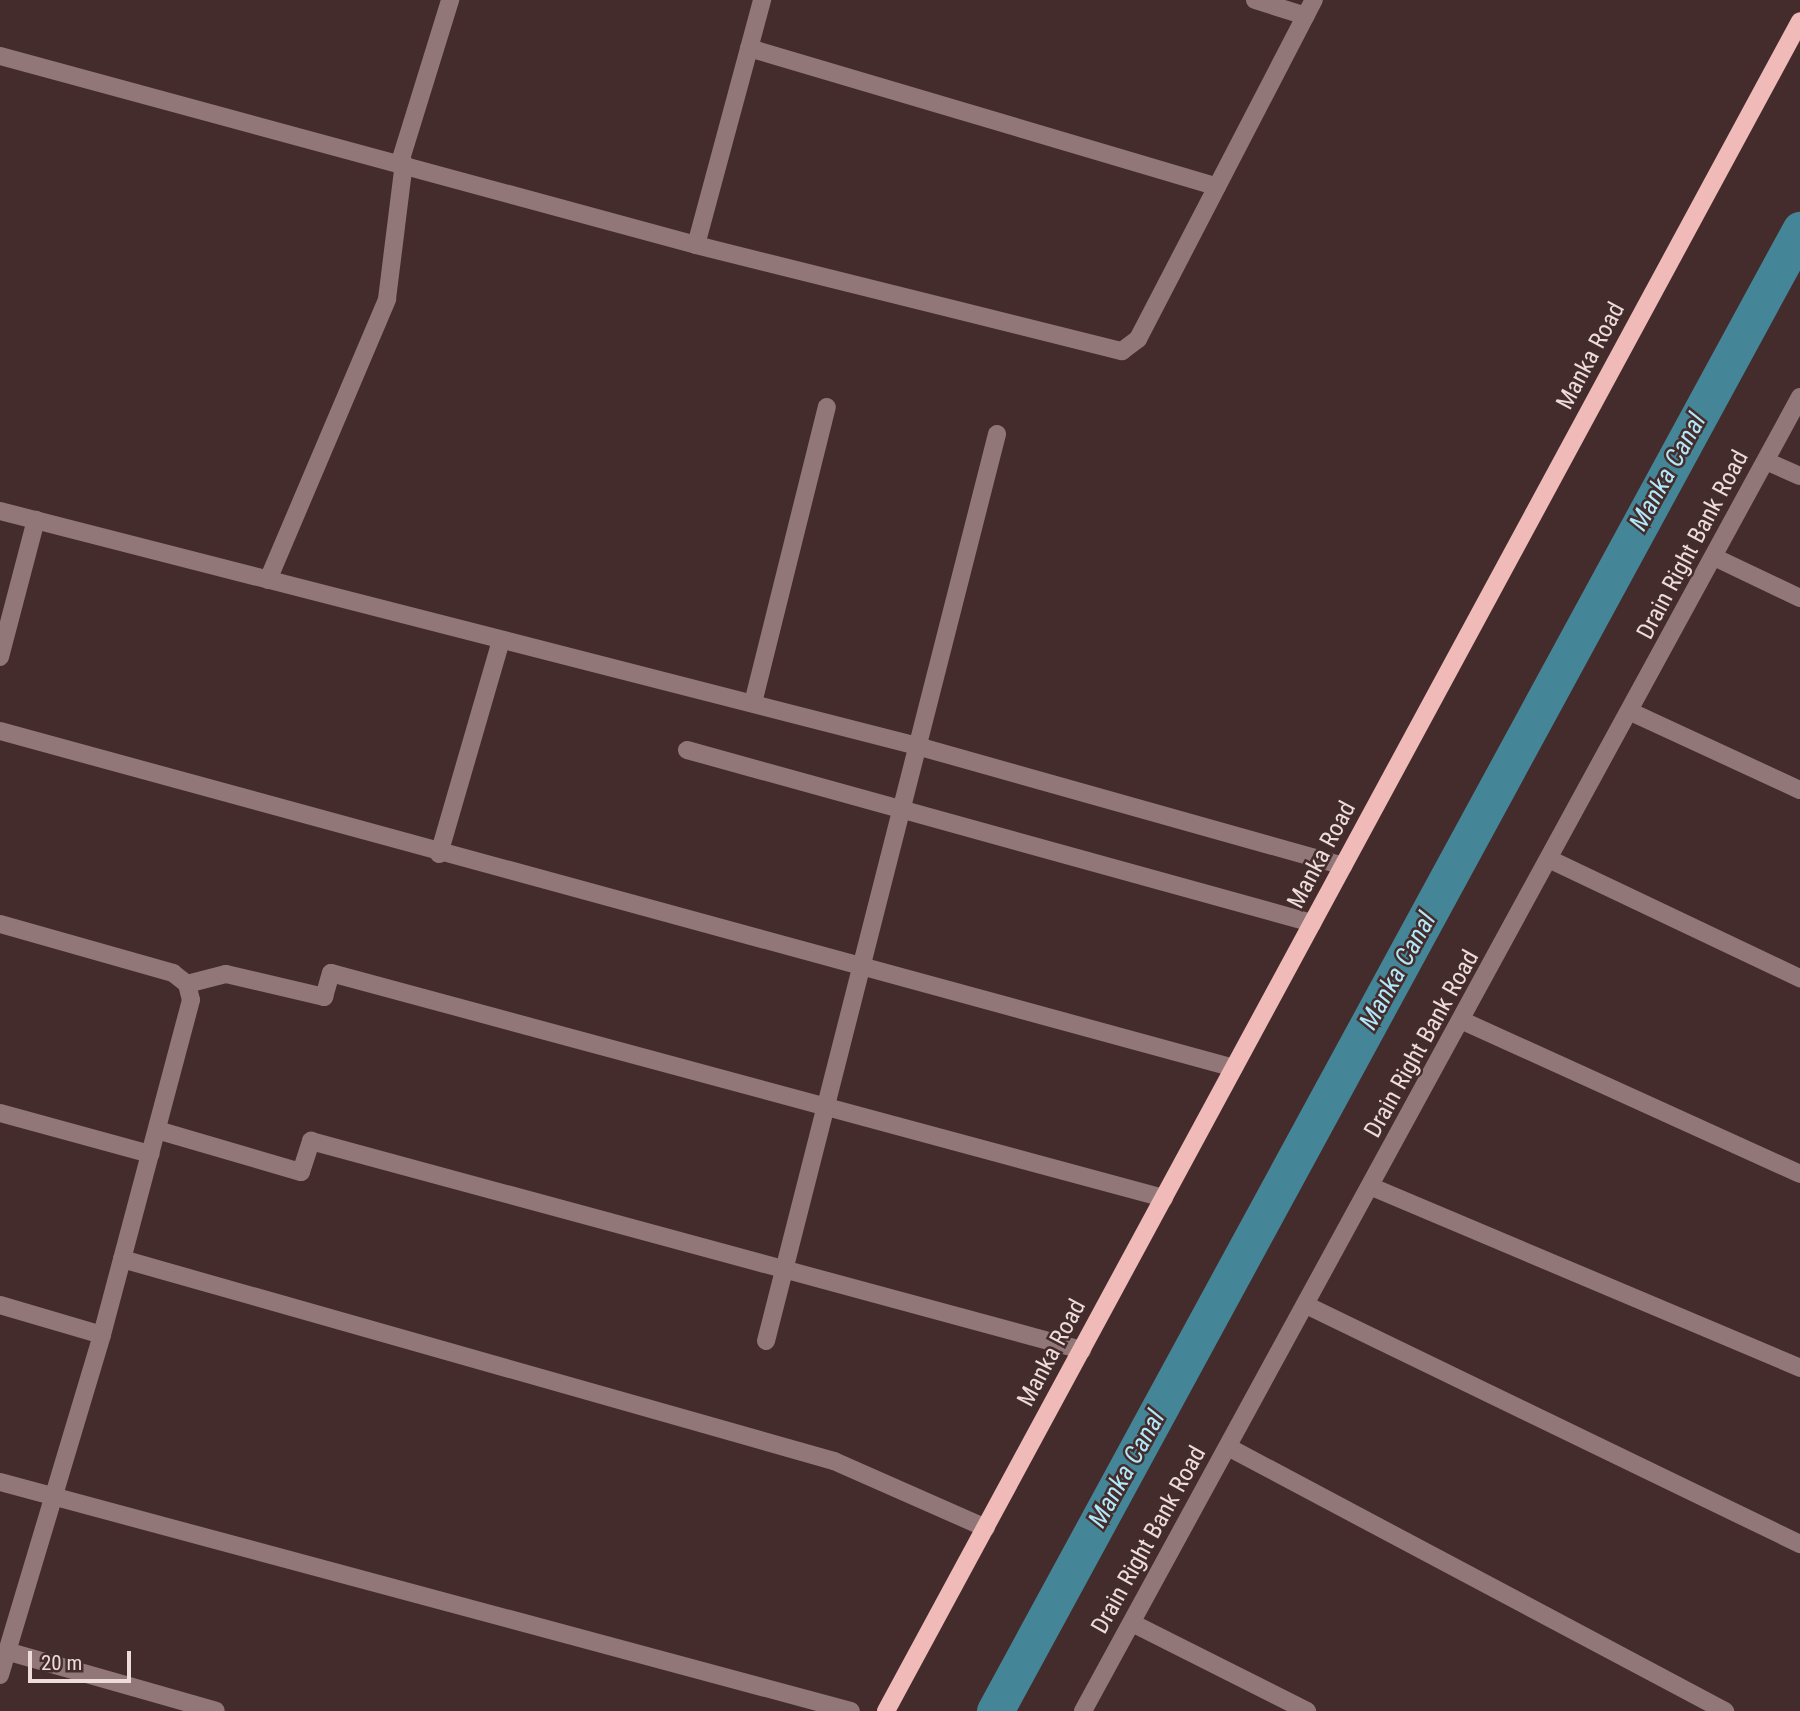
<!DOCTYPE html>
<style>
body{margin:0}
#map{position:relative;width:1800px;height:1711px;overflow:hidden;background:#452c2c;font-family:"Roboto Condensed",sans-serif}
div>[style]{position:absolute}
.canal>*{height:37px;margin:-18.5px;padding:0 18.5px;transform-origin:18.5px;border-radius:18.5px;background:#448698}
.minor>*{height:18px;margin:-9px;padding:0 9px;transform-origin:9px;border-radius:9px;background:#917777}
.major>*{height:18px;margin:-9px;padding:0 9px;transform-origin:9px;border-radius:9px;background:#efbab8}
span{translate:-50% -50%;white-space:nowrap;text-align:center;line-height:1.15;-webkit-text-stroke:5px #452c2c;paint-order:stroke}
.street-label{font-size:24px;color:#eddcdb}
.water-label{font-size:26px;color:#b1e9fa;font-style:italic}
.scale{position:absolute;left:28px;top:1651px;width:103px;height:32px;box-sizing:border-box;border:4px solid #eddcdb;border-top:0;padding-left:9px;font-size:21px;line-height:24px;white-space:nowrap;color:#eddcdb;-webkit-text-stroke:5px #452c2c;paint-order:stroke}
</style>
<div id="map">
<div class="canal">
<i style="left:995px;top:1711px;width:1686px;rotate:-61.47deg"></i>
</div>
<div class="minor">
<i style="left:1255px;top:0;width:53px;rotate:17.4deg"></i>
<i style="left:749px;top:48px;width:488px;rotate:16.5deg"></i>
<i style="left:0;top:56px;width:721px;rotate:15.19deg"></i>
<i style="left:696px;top:245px;width:439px;rotate:14deg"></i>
<i style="left:1122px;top:351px;width:20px;rotate:-37deg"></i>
<i style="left:1138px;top:339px;width:382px;rotate:-62.6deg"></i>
<i style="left:400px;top:162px;width:170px;rotate:-72.8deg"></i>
<i style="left:696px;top:245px;width:254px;rotate:-74.9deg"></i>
<i style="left:1766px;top:461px;width:37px;rotate:24deg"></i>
<i style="left:0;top:511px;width:947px;rotate:14.37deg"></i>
<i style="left:917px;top:746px;width:443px;rotate:15.7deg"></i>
<i style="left:1714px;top:557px;width:95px;rotate:25.5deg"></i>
<i style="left:268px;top:580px;width:305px;rotate:-67deg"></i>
<i style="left:387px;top:299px;width:137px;rotate:-82.9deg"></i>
<i style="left:0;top:657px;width:142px;rotate:-75.3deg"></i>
<i style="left:753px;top:703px;width:305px;rotate:-76deg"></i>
<i style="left:1631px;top:712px;width:186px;rotate:24.8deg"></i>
<i style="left:0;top:731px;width:1279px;rotate:15.27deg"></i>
<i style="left:687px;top:750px;width:649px;rotate:15.47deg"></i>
<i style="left:439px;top:854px;width:222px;rotate:-73.8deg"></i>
<i style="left:1551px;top:860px;width:276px;rotate:25.4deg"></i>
<i style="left:0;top:924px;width:180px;rotate:15.8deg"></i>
<i style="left:173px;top:973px;width:18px;rotate:38deg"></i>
<i style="left:187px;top:984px;width:16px;rotate:76deg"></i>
<i style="left:191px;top:1000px;width:347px;rotate:104.9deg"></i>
<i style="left:102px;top:1335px;width:355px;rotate:106.7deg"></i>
<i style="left:187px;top:984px;width:40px;rotate:-14.4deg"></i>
<i style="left:226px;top:974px;width:101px;rotate:13.2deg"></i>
<i style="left:324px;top:997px;width:25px;rotate:-74deg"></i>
<i style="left:331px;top:973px;width:863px;rotate:15.12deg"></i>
<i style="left:1463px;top:1021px;width:370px;rotate:24.4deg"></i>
<i style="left:0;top:1113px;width:156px;rotate:15.3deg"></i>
<i style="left:157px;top:1130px;width:150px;rotate:16.3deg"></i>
<i style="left:301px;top:1172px;width:33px;rotate:-72deg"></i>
<i style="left:311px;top:1141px;width:799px;rotate:15.17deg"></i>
<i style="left:1372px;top:1187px;width:465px;rotate:22.9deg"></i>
<i style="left:122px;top:1259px;width:740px;rotate:15.84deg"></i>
<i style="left:834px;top:1461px;width:166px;rotate:23.8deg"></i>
<i style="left:0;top:1305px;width:106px;rotate:16.4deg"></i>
<i style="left:1306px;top:1305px;width:549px;rotate:25.82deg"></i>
<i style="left:766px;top:1341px;width:936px;rotate:-75.71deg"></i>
<i style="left:1228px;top:1447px;width:563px;rotate:27.98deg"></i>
<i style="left:0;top:1482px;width:881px;rotate:15.06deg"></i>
<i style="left:1132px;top:1623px;width:196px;rotate:26.7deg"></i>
<i style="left:6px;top:1651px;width:218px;rotate:15.9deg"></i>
<i style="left:1083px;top:1711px;width:1497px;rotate:-61.38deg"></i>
</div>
<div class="major">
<i style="left:886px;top:1711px;width:1921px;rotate:-61.59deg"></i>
</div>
<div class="street-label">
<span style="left:1591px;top:356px;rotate:-62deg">Manka Road</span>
<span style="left:1693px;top:545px;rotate:-62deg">Drain Right Bank Road</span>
<span style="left:1322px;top:855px;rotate:-62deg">Manka Road</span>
<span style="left:1422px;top:1044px;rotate:-61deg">Drain Right Bank Road</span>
<span style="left:1052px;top:1353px;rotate:-62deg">Manka Road</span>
<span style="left:1149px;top:1540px;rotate:-61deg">Drain Right Bank Road</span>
</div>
<div class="water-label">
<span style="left:1668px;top:472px;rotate:-61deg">Manka Canal</span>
<span style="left:1398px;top:971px;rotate:-61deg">Manka Canal</span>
<span style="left:1127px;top:1469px;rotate:-61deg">Manka Canal</span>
</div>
<div class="scale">20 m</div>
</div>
